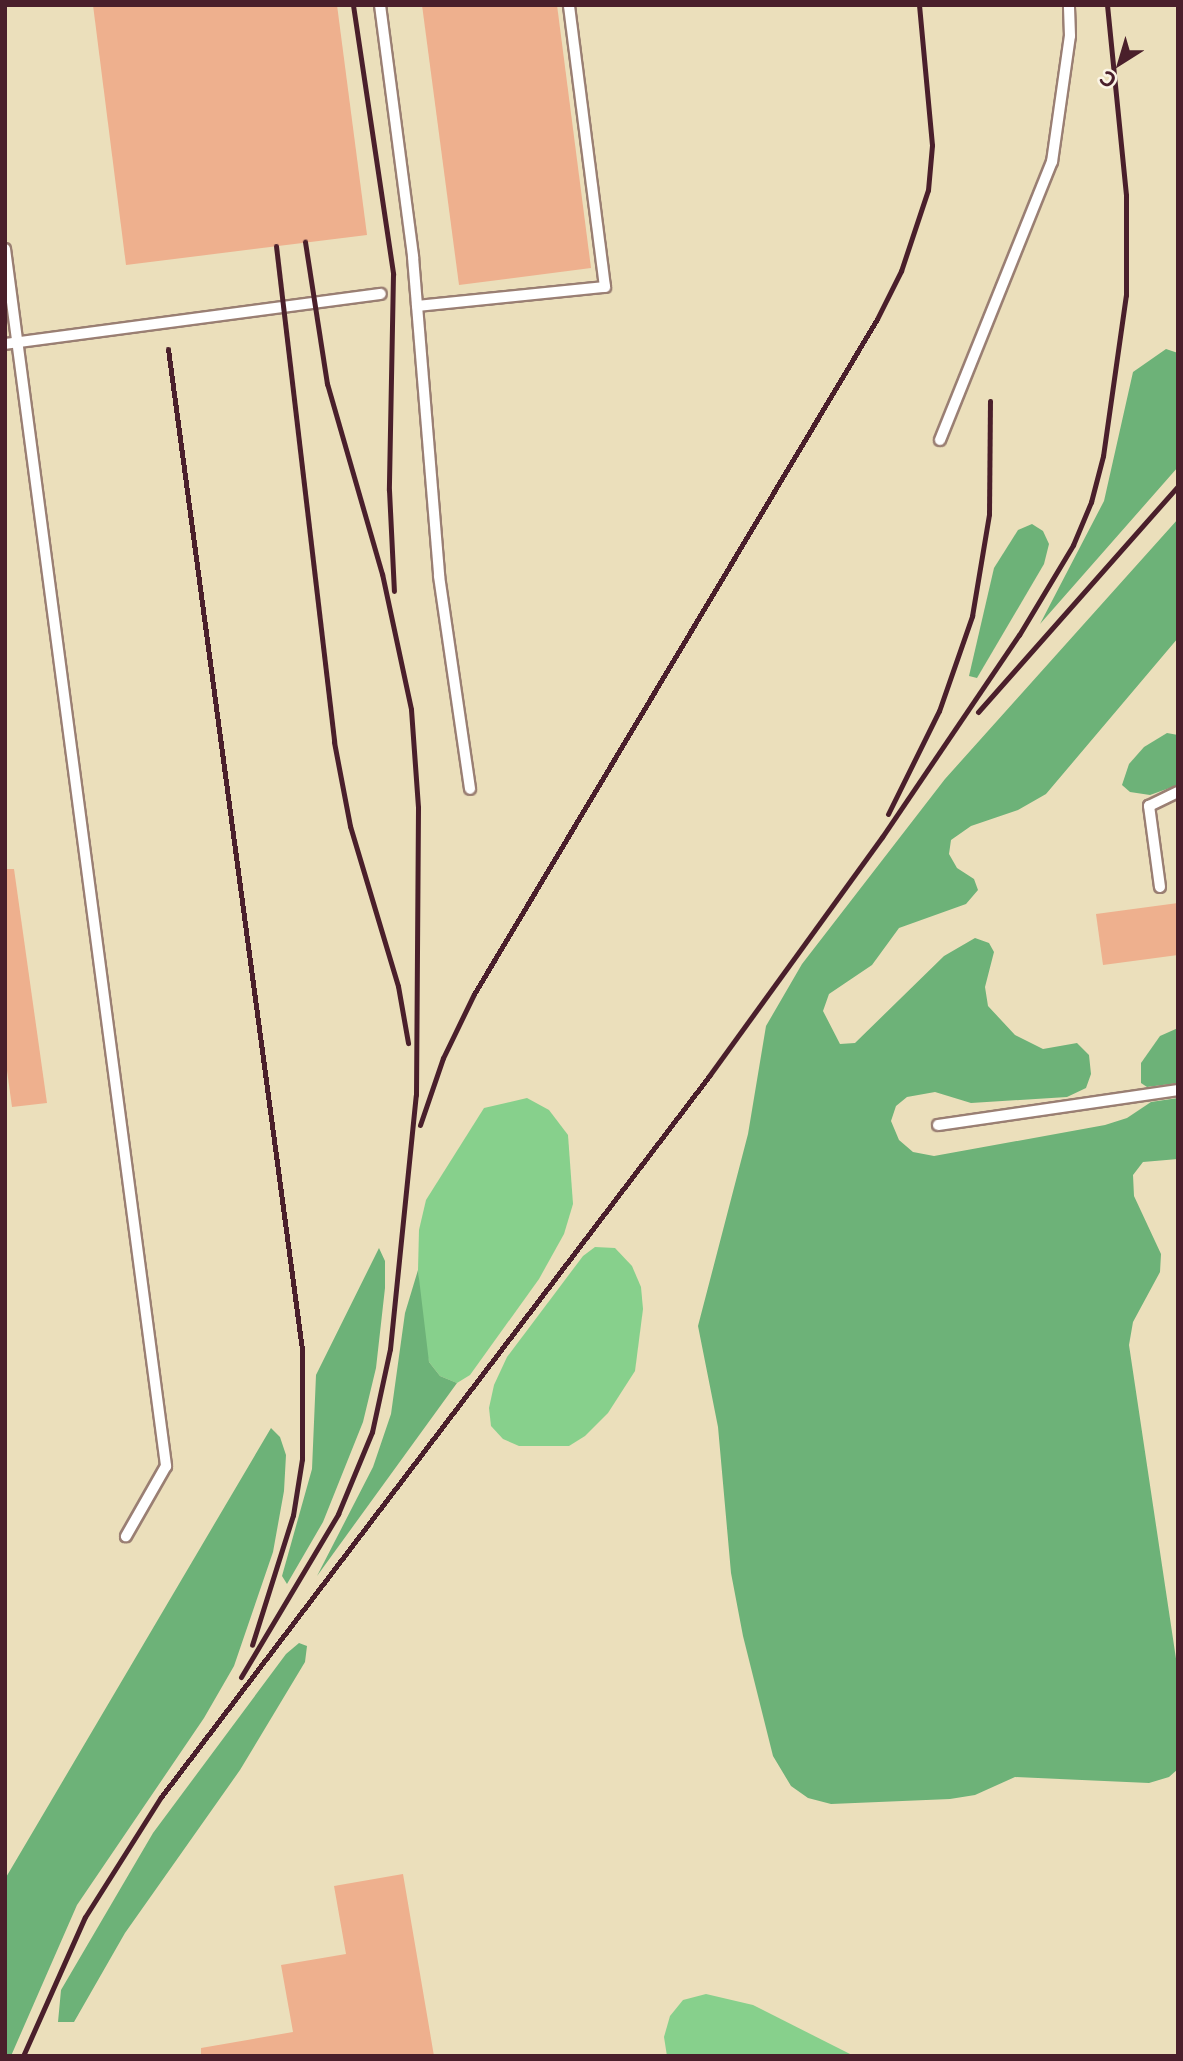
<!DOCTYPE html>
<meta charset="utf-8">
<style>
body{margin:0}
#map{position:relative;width:1183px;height:2061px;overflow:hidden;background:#ebdfbb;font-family:"Playpen Sans",sans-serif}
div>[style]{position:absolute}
.green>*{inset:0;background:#87d08c}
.forest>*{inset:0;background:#6db278}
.building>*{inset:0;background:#eeb08e}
.roads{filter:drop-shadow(2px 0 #9a7f73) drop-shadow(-2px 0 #9a7f73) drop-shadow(0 2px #9a7f73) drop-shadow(0 -2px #9a7f73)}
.service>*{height:10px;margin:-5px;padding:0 5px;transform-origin:5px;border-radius:5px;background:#fff}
.rail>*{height:5px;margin:-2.5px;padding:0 2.5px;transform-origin:2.5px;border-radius:2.5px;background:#4a1f2b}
span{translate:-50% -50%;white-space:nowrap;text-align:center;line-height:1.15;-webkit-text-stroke:7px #fcf5e5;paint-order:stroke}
.frame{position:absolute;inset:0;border:7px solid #4a1f2b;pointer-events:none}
.north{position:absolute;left:1085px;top:28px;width:70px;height:70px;-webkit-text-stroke:5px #fcf5e5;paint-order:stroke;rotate:217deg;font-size:19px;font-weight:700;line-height:28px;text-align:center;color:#4a1f2b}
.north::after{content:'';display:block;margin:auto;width:24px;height:32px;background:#4a1f2b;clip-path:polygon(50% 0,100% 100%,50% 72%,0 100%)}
</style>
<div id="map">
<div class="green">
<i style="clip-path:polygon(527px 1098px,549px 1110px,568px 1135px,573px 1204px,564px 1234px,539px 1279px,470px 1375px,457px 1383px,440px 1376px,429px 1362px,423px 1337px,418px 1270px,419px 1230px,426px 1200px,484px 1108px)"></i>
<i style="clip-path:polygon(595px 1247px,615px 1248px,632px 1266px,641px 1287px,643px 1309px,635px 1371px,608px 1413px,585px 1436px,569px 1446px,519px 1446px,503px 1439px,491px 1426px,489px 1408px,494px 1385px,507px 1357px,583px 1256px)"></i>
<i style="clip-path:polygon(706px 1994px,753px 2005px,854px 2056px,667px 2056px,664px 2037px,670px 2016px,683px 2000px)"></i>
</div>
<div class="forest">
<i style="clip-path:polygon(1166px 349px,1178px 353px,1178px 467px,1040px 624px,1104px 501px,1133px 372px)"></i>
<i style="clip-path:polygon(1178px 519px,1178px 638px,1046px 794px,1018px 810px,971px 826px,951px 840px,949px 854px,957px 868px,974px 879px,978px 890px,966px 904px,899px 928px,872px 965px,829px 994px,823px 1011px,840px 1044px,855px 1043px,944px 956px,975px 938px,989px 943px,994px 952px,985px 987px,988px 1006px,1015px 1035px,1043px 1049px,1077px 1043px,1089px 1055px,1091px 1074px,1086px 1088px,1067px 1097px,971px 1103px,935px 1092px,907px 1097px,896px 1106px,891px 1121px,899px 1140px,913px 1152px,934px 1156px,1105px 1125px,1127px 1118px,1151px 1102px,1178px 1098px,1178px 1159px,1143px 1162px,1133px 1175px,1134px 1196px,1161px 1254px,1160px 1272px,1133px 1322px,1129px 1345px,1178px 1672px,1178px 1769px,1169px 1777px,1149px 1783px,1015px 1777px,975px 1795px,950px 1799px,831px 1804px,808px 1798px,791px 1786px,773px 1756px,743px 1636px,731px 1573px,718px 1427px,698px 1326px,748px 1134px,766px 1026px,802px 964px,945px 779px)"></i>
<i style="clip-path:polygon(1032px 524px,1043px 531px,1049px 544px,1044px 564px,977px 678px,969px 676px,994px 568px,1018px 530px)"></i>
<i style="clip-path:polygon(1167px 733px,1178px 735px,1178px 785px,1150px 795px,1130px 792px,1122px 785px,1129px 764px,1144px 747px)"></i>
<i style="clip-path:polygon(1178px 1028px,1178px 1083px,1147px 1087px,1141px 1083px,1141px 1063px,1160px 1036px)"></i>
<i style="clip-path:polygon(379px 1248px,385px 1261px,385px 1288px,376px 1368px,363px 1422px,323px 1522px,287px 1584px,282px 1576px,312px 1469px,316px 1375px)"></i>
<i style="clip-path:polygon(418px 1270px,429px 1362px,440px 1376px,457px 1383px,317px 1576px,373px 1467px,391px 1414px,405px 1313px)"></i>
<i style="clip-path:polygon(271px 1428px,280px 1437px,286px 1455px,284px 1491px,273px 1552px,234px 1666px,204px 1718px,77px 1905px,11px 2056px,5px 2056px,5px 1879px)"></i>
<i style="clip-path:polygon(299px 1643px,307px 1646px,305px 1662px,240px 1770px,125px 1933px,74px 2022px,58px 2022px,61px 1990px,153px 1833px,286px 1654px)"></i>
</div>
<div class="building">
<i style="clip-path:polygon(93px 5px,337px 5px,367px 235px,126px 265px)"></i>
<i style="clip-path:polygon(422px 5px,557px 5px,591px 268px,459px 285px)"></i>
<i style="clip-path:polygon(5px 869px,14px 869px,47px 1103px,12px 1107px,5px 1056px)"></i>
<i style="clip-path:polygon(1178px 903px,1178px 955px,1103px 965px,1096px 914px)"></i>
<i style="clip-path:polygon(403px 1874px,434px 2056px,201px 2056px,201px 2048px,293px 2032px,281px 1965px,346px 1954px,334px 1886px)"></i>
</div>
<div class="roads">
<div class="service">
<i style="left:380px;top:5px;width:254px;rotate:82.5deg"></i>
<i style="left:413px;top:257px;width:320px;rotate:85.3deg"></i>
<i style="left:439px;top:576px;width:215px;rotate:81.7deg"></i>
<i style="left:5px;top:249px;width:1228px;rotate:82.46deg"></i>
<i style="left:166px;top:1466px;width:81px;rotate:119.7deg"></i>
<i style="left:417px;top:306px;width:189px;rotate:-5.8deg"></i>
<i style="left:605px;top:287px;width:284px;rotate:-97.3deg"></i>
<i style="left:5px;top:344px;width:379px;rotate:-7.6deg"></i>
<i style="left:940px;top:440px;width:300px;rotate:-68.1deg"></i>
<i style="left:1052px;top:162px;width:127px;rotate:-81.9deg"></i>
<i style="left:1070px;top:36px;width:31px;rotate:-92deg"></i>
<i style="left:1160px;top:887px;width:82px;rotate:-97.7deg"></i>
<i style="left:1149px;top:806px;width:32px;rotate:-26deg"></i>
<i style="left:938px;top:1125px;width:243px;rotate:-8.3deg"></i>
</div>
</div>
<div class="rail">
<i style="left:353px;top:5px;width:272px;rotate:81.5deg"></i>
<i style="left:393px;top:274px;width:216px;rotate:91.1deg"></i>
<i style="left:389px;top:490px;width:101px;rotate:87.2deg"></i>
<i style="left:276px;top:246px;width:499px;rotate:83.3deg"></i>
<i style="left:334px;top:742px;width:86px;rotate:79.2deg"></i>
<i style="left:350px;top:826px;width:167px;rotate:73.3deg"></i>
<i style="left:398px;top:986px;width:58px;rotate:80deg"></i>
<i style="left:168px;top:349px;width:1009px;rotate:82.37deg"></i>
<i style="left:302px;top:1349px;width:110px;rotate:90deg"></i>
<i style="left:302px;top:1459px;width:57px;rotate:99.1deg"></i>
<i style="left:293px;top:1515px;width:136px;rotate:107.5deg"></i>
<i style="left:978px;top:712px;width:302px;rotate:-48.5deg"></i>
<i style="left:888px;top:814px;width:115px;rotate:-63.7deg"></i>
<i style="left:939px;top:711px;width:101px;rotate:-70.8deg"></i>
<i style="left:972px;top:616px;width:103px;rotate:-80.5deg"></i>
<i style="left:989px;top:514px;width:113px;rotate:-89.5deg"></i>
<i style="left:420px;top:1125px;width:71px;rotate:-71.1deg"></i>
<i style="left:443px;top:1058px;width:71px;rotate:-64.2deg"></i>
<i style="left:474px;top:994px;width:786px;rotate:-59.16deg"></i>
<i style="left:877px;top:319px;width:54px;rotate:-63.4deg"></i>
<i style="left:901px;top:271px;width:85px;rotate:-71.6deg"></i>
<i style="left:928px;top:190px;width:45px;rotate:-84.9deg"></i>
<i style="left:932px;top:145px;width:141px;rotate:-95.3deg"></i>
<i style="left:241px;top:1677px;width:190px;rotate:-59.2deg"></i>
<i style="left:338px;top:1514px;width:89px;rotate:-67.5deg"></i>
<i style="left:372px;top:1432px;width:85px;rotate:-77.8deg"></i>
<i style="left:390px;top:1349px;width:255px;rotate:-84.2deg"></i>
<i style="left:416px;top:1095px;width:288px;rotate:-89.6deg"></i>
<i style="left:418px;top:807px;width:98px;rotate:-94.1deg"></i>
<i style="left:411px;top:709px;width:138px;rotate:-102.1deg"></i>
<i style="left:382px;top:574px;width:198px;rotate:-106.1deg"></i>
<i style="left:327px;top:384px;width:144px;rotate:-98.8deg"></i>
<i style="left:23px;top:2056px;width:152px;rotate:-66deg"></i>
<i style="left:85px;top:1917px;width:142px;rotate:-57.7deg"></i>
<i style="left:161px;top:1797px;width:906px;rotate:-52.76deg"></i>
<i style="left:709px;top:1076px;width:295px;rotate:-54.1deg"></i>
<i style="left:882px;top:837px;width:244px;rotate:-55.9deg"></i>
<i style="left:1019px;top:635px;width:105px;rotate:-59deg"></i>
<i style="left:1073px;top:545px;width:47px;rotate:-67.3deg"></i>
<i style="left:1091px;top:502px;width:48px;rotate:-75.4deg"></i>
<i style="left:1103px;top:456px;width:163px;rotate:-81.9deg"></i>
<i style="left:1126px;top:295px;width:100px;rotate:-90deg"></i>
<i style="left:1126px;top:195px;width:191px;rotate:-95.7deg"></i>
</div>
<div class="frame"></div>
<div class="north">С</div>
</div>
